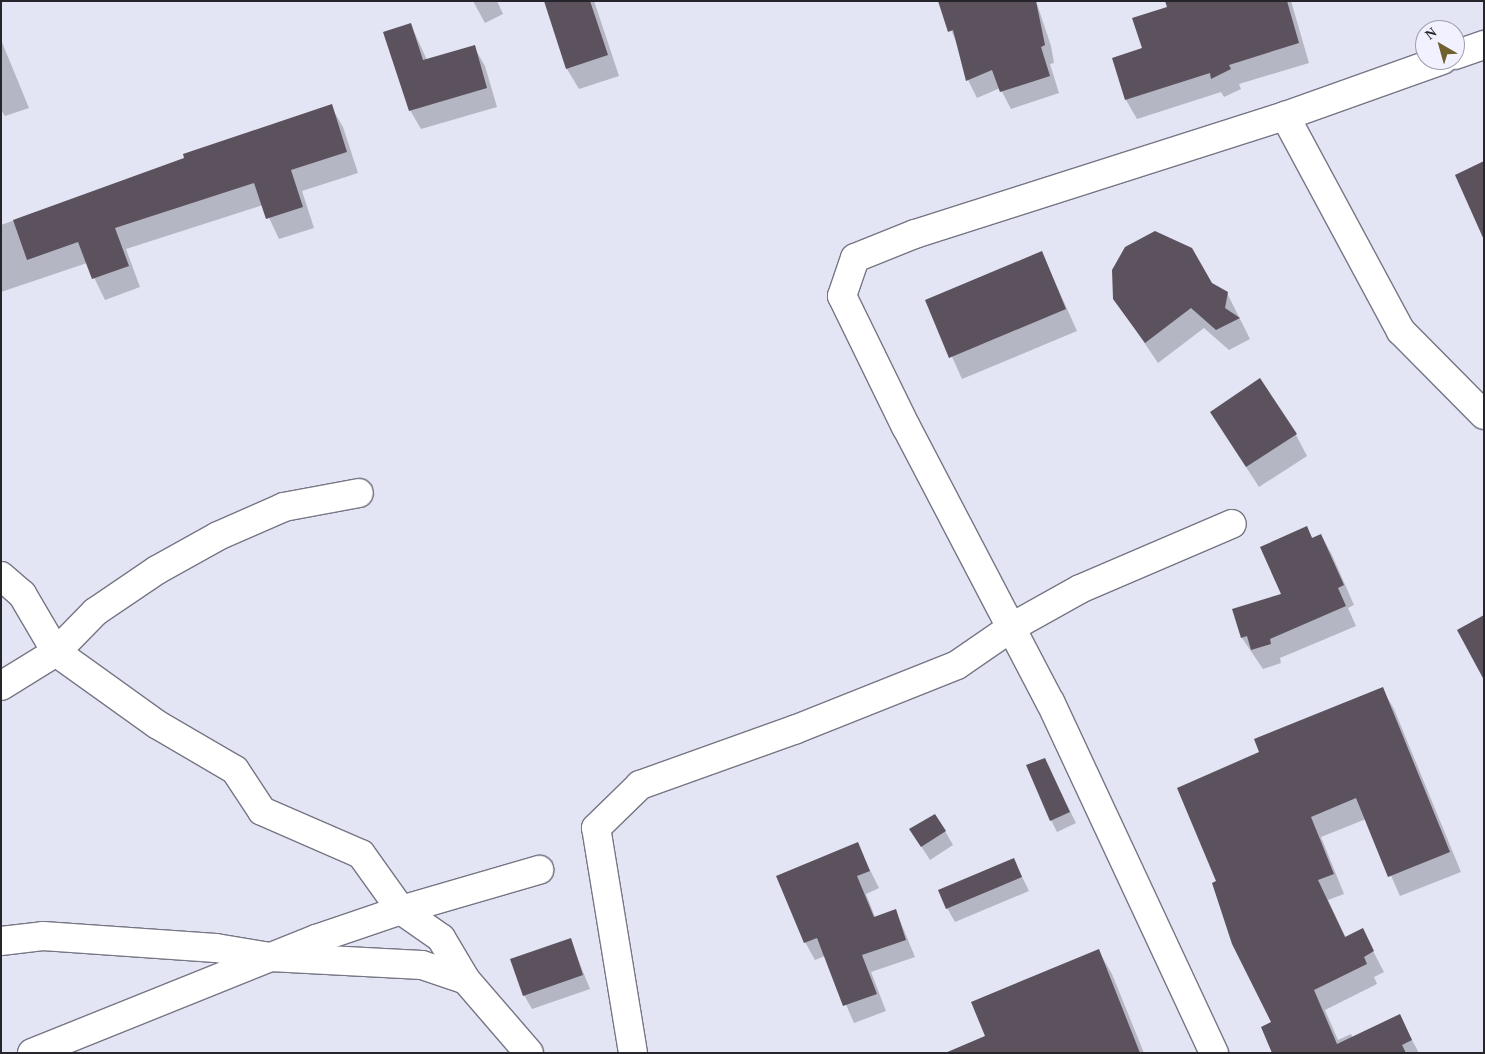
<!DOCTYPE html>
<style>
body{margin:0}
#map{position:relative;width:1485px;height:1054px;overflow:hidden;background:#e3e4f4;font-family:Georgia,serif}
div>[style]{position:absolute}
.shadow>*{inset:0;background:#0003}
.building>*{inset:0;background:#5b525e}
.roads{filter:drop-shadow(1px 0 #767685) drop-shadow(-1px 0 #767685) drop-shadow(0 1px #767685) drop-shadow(0 -1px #767685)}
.minor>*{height:28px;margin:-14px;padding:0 14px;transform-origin:14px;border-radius:14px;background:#fff}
span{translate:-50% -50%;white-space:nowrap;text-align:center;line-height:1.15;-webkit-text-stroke:5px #f1f1ff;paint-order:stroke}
.frame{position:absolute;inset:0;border:2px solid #25252b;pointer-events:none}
.north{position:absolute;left:1415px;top:20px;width:50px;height:50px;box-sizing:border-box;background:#f1f1ff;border:1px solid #9f9faa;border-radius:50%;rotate:322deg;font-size:14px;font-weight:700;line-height:20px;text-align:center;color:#25252b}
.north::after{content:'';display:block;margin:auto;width:18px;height:22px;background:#6e612e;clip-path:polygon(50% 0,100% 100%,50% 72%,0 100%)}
</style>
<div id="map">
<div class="shadow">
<i style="clip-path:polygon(473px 1px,497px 1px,503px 14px,485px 23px)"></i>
<i style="clip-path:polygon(545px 1px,594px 1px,619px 76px,579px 89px,567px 69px)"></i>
<i style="clip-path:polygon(939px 1px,1036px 1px,1051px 46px,1054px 63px,1050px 64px,1059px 93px,1011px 109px,1000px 88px,977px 98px,968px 80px,959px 49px)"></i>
<i style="clip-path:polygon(1222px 1px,1291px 1px,1309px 63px,1239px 84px,1241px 89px,1224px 97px,1221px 92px,1137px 119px,1126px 100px,1143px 49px)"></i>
<i style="clip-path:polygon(411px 25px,427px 60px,474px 47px,485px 66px,497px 107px,421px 129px,410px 110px)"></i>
<i style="clip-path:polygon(1px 40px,29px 108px,5px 116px,1px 110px)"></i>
<i style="clip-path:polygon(331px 106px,343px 127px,358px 173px,302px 191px,314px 228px,279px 239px,263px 205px,126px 249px,140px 287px,105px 300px,87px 263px,1px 292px,1px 225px)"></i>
<i style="clip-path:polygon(1042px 253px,1077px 331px,962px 379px,927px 301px)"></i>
<i style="clip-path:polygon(1211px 284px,1227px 293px,1250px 339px,1229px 350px,1204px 328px,1158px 363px,1114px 298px)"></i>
<i style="clip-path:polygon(1224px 433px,1296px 435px,1307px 456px,1259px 487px)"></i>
<i style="clip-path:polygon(1307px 528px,1313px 539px,1321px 535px,1332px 555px,1354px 605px,1348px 608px,1356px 626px,1280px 658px,1281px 663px,1263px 669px,1242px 638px,1282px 595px)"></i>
<i style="clip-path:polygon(1382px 689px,1394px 709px,1461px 872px,1400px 896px,1366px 819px,1321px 837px,1344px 894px,1328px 900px,1346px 938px,1362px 930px,1384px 972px,1374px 977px,1377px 984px,1325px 1010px,1338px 1040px,1351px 1034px,1353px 1038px,1399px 1016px,1419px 1053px,1274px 1053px,1272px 1023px,1218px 882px,1261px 752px)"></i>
<i style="clip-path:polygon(1044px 759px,1076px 823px,1057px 832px,1051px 820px)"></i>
<i style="clip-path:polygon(945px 831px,953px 845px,930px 860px,919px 843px)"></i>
<i style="clip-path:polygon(857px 844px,879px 888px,866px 894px,875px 917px,896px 911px,915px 957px,871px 972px,886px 1011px,854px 1023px,825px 956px,815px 960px,805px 942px)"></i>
<i style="clip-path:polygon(1014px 860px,1029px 891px,955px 922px,947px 908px)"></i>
<i style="clip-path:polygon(570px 939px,590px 989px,532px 1009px,524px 995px)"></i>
<i style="clip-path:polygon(1098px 950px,1112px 974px,1144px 1053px,964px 1053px)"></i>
</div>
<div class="building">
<i style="clip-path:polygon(544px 1px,590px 1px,608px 55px,566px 69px)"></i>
<i style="clip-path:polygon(938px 1px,1036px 1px,1045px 45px,1041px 47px,1050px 76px,1000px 92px,992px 70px,966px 81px,953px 30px,948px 32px)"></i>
<i style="clip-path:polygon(1165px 1px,1287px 1px,1299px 43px,1229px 65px,1231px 69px,1211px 79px,1210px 73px,1125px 100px,1112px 58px,1142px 48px,1132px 18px,1167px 7px)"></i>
<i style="clip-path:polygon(411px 23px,423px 60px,475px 45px,487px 88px,409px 111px,383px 32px)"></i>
<i style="clip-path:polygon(332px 104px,347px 152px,291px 170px,303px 207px,266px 219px,254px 183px,115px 228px,129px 266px,92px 279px,78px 242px,27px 260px,13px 220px,184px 158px,183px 154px)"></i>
<i style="clip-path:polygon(1484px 161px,1484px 240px,1455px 175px)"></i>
<i style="clip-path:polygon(1155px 231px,1192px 248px,1212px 283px,1228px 292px,1225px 308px,1240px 318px,1216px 330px,1191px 308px,1145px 343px,1113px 299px,1112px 270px,1125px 247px)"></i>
<i style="clip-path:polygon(1042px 251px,1066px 309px,949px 358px,925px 300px)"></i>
<i style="clip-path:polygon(1260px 378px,1297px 434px,1246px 467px,1210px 412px)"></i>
<i style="clip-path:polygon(1307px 526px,1312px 538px,1321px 534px,1344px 585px,1338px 588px,1346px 606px,1270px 639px,1271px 644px,1251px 650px,1247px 636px,1241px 638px,1232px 609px,1281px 594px,1260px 547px)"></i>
<i style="clip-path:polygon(1484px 615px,1484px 680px,1457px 630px)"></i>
<i style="clip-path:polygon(1383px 687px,1450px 852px,1388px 877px,1356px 798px,1311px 817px,1334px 874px,1318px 880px,1345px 937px,1363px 928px,1374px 951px,1364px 957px,1367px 964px,1314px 990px,1337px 1044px,1400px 1014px,1412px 1040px,1402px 1045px,1406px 1053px,1272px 1053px,1261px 1027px,1271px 1022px,1232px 944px,1212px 883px,1216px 881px,1177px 788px,1259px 752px,1254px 739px)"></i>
<i style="clip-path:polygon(1045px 758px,1070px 812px,1050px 821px,1026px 765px)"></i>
<i style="clip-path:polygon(935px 814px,946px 831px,921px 847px,909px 829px)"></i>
<i style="clip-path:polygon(858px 842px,870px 871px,857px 876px,874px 917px,896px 909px,906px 940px,862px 955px,877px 994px,843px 1006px,817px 938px,804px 943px,776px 876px)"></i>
<i style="clip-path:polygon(1014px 858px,1022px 877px,946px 909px,938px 890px)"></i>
<i style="clip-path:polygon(571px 938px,583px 975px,523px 996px,510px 959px)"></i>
<i style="clip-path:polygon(1099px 949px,1140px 1053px,945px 1053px,985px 1036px,971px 1002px)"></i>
</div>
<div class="roads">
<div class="minor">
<i style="left:1455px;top:55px;width:31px;rotate:-19deg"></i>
<i style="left:1285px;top:116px;width:244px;rotate:61.7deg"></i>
<i style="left:1401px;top:331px;width:118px;rotate:45.3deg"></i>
<i style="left:1px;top:576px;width:28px;rotate:41deg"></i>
<i style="left:22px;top:594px;width:67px;rotate:59.6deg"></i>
<i style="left:56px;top:652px;width:125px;rotate:35.6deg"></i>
<i style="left:158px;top:725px;width:89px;rotate:30.3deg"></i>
<i style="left:235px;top:770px;width:49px;rotate:56.6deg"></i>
<i style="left:262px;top:811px;width:108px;rotate:23.5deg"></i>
<i style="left:361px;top:854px;width:69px;rotate:54.5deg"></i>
<i style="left:401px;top:910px;width:49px;rotate:35deg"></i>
<i style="left:441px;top:938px;width:49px;rotate:59.2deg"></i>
<i style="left:466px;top:980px;width:96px;rotate:49.2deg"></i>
<i style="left:1px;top:686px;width:65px;rotate:-31.7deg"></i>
<i style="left:56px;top:652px;width:56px;rotate:-45.7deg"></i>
<i style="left:95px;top:612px;width:75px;rotate:-34.1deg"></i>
<i style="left:157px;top:570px;width:70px;rotate:-29.1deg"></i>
<i style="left:218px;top:536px;width:72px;rotate:-23.7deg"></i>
<i style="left:284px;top:507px;width:76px;rotate:-10.6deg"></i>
<i style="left:1px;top:941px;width:42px;rotate:-6.8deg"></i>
<i style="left:43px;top:936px;width:173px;rotate:4deg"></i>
<i style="left:216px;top:948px;width:55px;rotate:9.5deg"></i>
<i style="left:270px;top:957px;width:152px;rotate:3deg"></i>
<i style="left:422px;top:965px;width:46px;rotate:18.8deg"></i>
<i style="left:32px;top:1053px;width:306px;rotate:-21.9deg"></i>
<i style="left:316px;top:939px;width:90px;rotate:-18.8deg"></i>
<i style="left:401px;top:910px;width:144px;rotate:-16.2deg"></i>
<i style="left:633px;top:1053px;width:228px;rotate:-99.3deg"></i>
<i style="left:596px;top:828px;width:62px;rotate:-44.3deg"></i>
<i style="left:640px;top:785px;width:164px;rotate:-19.7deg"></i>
<i style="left:794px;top:730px;width:175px;rotate:-21.7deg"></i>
<i style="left:957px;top:665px;width:67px;rotate:-34.6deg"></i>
<i style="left:1012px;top:627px;width:78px;rotate:-29.2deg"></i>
<i style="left:1080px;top:589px;width:165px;rotate:-23.2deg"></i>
<i style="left:1214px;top:1053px;width:387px;rotate:-115deg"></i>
<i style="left:1050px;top:702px;width:310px;rotate:-117.6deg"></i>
<i style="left:906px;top:427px;width:146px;rotate:-116deg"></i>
<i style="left:842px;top:296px;width:40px;rotate:-71.1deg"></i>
<i style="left:855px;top:258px;width:65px;rotate:-21.8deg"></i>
<i style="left:915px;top:234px;width:388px;rotate:-17.7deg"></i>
<i style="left:1285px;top:116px;width:167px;rotate:-19.6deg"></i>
</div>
</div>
<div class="frame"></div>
<div class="north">N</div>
</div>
